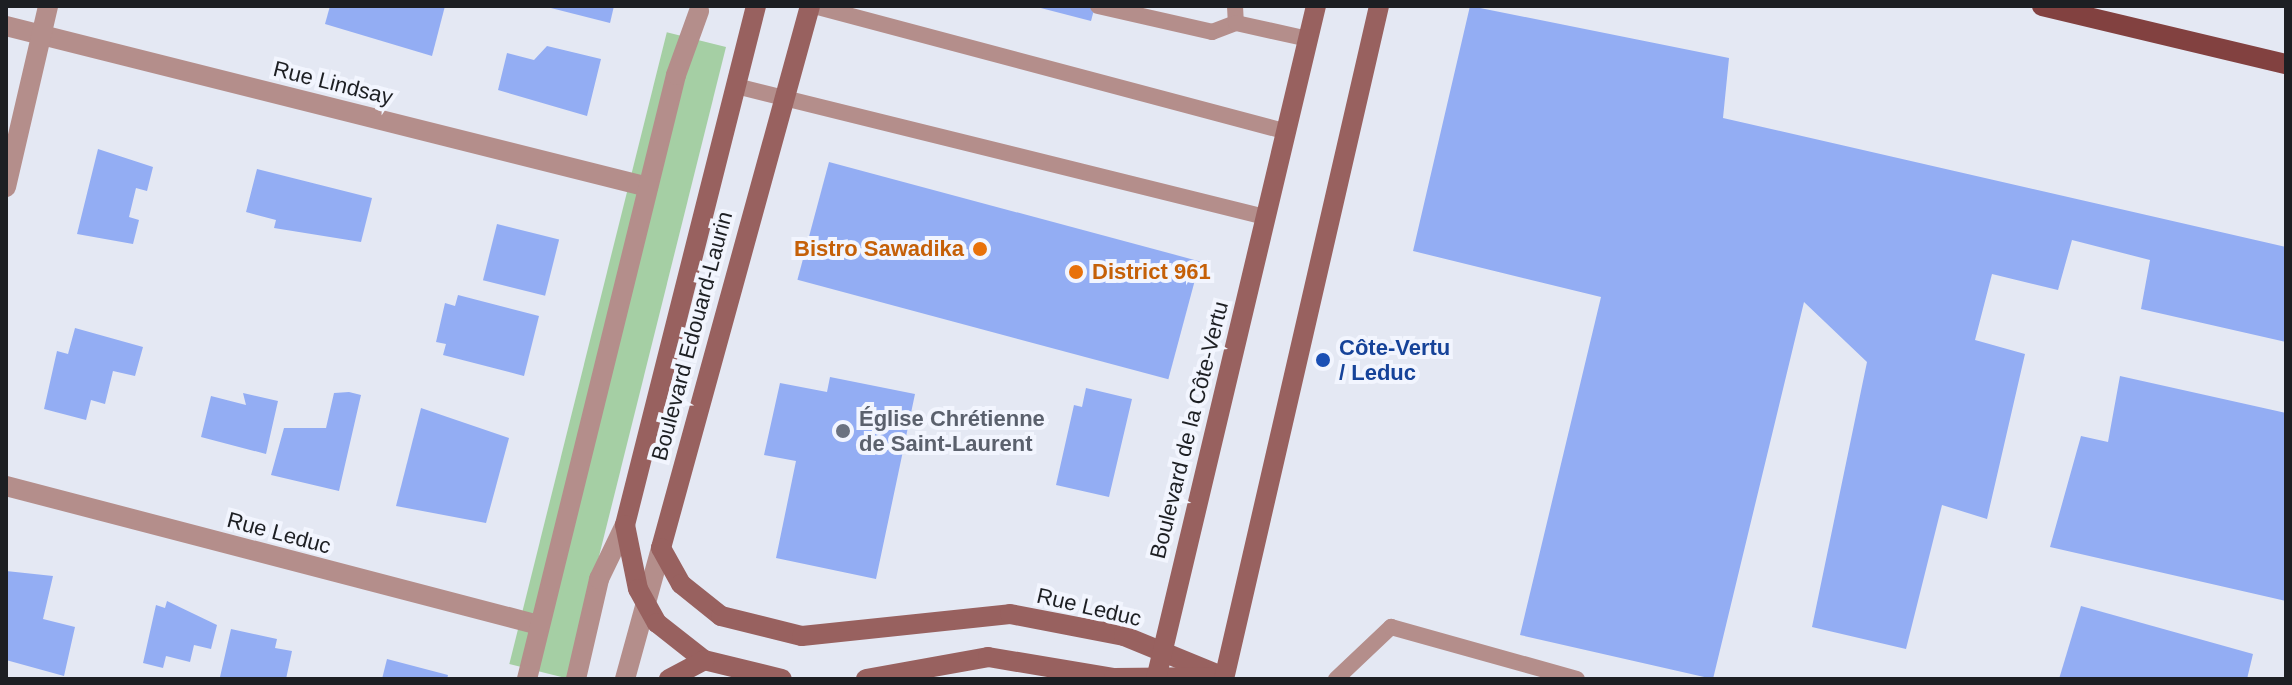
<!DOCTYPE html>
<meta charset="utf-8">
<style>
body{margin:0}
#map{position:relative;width:2292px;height:685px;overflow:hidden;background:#e4e8f3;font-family:Helvetica,sans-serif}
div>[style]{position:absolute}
.green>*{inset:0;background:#a5cfa4;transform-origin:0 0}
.building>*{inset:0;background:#93adf3;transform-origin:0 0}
.lane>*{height:16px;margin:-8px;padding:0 8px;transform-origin:8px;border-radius:8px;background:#b48e8b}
.street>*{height:20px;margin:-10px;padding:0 10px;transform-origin:10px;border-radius:10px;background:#b48e8b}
.secondary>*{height:20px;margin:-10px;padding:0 10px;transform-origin:10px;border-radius:10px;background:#98615f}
.primary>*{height:20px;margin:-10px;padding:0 10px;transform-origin:10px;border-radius:10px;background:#824140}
.dots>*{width:22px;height:22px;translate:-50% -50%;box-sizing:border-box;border:4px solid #f2f5fe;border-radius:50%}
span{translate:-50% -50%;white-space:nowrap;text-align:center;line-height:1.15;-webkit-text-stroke:8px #f2f5fe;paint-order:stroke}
.street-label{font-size:22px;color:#1d1f23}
.food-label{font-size:22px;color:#c56008;font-weight:700}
.right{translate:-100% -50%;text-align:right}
.left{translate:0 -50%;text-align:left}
.transit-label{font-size:22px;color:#164399;font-weight:700}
.worship-label{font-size:22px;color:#5b616d;font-weight:700}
.frame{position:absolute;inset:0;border:8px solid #1d1f23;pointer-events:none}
</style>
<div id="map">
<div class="green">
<i style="left:726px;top:47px;width:651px;height:61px;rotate:104deg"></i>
</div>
<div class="building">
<i style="clip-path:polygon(330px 6px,445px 6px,432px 56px,325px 24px)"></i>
<i style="clip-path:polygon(543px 6px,614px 6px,610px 23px)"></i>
<i style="clip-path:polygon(1033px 6px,1095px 6px,1091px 21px)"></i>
<i style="clip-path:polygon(1470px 6px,1729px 58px,1723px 118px,2286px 247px,2286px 342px,2141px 309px,2150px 260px,2072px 240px,2058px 290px,1992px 274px,1975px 340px,2025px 354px,1987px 519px,1942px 505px,1906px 649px,1812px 627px,1867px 362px,1804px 302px,1713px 679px,1520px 635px,1601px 297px,1413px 251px)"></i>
<i style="clip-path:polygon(547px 46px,601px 59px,587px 116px,498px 90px,507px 53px,534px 60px)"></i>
<i style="clip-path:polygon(98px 149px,153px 167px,147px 191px,136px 188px,129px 217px,139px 220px,133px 244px,77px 234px)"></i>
<i style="left:829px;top:162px;width:384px;height:122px;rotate:15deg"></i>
<i style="clip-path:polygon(257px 169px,372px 198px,361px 242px,274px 228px,276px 220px,246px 212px)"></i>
<i style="left:497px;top:224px;width:64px;height:58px;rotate:14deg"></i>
<i style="clip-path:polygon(458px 295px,539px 316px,524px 376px,443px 355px,446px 344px,436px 342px,445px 303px,455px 306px)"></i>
<i style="clip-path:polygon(75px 328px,143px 347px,135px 376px,113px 371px,105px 404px,91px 400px,86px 420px,44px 409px,57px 351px,68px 354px)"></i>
<i style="clip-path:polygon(2120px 376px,2286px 413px,2286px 601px,2050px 547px,2081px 436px,2108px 442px)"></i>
<i style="clip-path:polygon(830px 377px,915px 394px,876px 579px,776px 558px,796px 461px,764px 455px,780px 383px,827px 392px)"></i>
<i style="clip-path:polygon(1086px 388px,1132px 399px,1109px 497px,1056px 485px,1074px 405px,1082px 407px)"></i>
<i style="clip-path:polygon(349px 392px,361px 395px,339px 491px,271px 475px,284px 428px,326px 428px,334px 393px)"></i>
<i style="clip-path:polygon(243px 393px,278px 401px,266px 454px,201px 437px,211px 396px,246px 405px)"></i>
<i style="clip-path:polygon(421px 408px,509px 438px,486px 523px,396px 506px)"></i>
<i style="clip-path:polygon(6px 571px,53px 576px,43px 619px,75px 627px,64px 676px,6px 660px)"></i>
<i style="clip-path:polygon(167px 601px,217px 625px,211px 649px,194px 645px,190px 662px,166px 656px,163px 668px,143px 663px,156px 605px,165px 608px)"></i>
<i style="clip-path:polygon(2081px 606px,2253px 654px,2247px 679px,2059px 679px)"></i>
<i style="clip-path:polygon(231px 629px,277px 639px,275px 648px,292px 651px,286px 679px,220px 677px)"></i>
<i style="clip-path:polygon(387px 659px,448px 675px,447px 679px,382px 679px)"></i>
</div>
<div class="lane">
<i style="left:814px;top:6px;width:487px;rotate:14.9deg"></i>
<i style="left:1098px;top:6px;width:117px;rotate:12.8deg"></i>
<i style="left:1212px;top:32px;width:26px;rotate:-21deg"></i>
<i style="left:1235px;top:6px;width:17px;rotate:87deg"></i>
<i style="left:1236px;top:23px;width:74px;rotate:12.5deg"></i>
<i style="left:736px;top:86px;width:545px;rotate:13.91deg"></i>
<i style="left:1336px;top:679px;width:76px;rotate:-43.4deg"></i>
<i style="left:1391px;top:627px;width:193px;rotate:15.6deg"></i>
</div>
<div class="street">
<i style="left:6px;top:26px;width:662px;rotate:14.08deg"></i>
<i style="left:6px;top:187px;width:186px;rotate:-76.9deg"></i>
<i style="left:6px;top:486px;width:551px;rotate:14.62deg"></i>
<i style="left:527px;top:679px;width:622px;rotate:-76.14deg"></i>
<i style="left:676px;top:75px;width:68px;rotate:-70.2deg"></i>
<i style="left:576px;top:679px;width:103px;rotate:-77deg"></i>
<i style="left:599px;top:579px;width:60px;rotate:-64.3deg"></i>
<i style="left:625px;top:679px;width:136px;rotate:-74.6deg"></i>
</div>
<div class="secondary">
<i style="left:756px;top:6px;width:535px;rotate:104.17deg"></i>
<i style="left:625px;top:525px;width:65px;rotate:78.5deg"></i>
<i style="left:638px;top:589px;width:39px;rotate:61deg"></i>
<i style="left:657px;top:623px;width:60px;rotate:38.2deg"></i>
<i style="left:704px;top:660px;width:80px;rotate:13.7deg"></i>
<i style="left:810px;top:6px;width:562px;rotate:105.37deg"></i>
<i style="left:661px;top:548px;width:41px;rotate:60.9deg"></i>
<i style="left:681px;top:584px;width:51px;rotate:38.7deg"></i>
<i style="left:721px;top:616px;width:83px;rotate:13.9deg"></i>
<i style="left:802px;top:636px;width:209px;rotate:-6deg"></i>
<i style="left:1010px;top:614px;width:116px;rotate:10.9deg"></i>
<i style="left:1124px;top:636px;width:108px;rotate:22.3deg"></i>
<i style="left:669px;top:679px;width:40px;rotate:-28deg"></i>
<i style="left:866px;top:679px;width:124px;rotate:-10.2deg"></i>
<i style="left:988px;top:657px;width:128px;rotate:9.5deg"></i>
<i style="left:1114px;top:678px;width:102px;rotate:-0.6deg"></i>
<i style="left:1156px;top:679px;width:692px;rotate:-76.63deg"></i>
<i style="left:1224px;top:679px;width:691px;rotate:-77.03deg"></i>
</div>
<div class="primary">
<i style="left:2042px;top:6px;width:251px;rotate:13.4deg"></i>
</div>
<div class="dots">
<i style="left:980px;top:249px;background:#e8710a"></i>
<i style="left:1076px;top:272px;background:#e8710a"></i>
<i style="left:1323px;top:360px;background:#1a4fb4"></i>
<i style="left:843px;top:431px;background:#6b7280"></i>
</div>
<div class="street-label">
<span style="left:333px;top:83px;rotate:14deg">Rue Lindsay</span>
<span style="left:692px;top:336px;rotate:-75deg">Boulevard Edouard-Laurin</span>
<span style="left:1189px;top:430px;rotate:-76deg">Boulevard de la Côte-Vertu</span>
<span style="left:279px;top:533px;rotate:15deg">Rue Leduc</span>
<span style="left:1089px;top:607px;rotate:13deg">Rue Leduc</span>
</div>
<div class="food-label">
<span class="right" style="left:964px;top:249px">Bistro Sawadika</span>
<span class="left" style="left:1092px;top:272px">District 961</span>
</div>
<div class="transit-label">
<span class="left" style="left:1339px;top:360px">Côte-Vertu<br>/ Leduc</span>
</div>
<div class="worship-label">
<span class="left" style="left:859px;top:431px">Église Chrétienne<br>de Saint-Laurent</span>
</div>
<div class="frame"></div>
</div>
